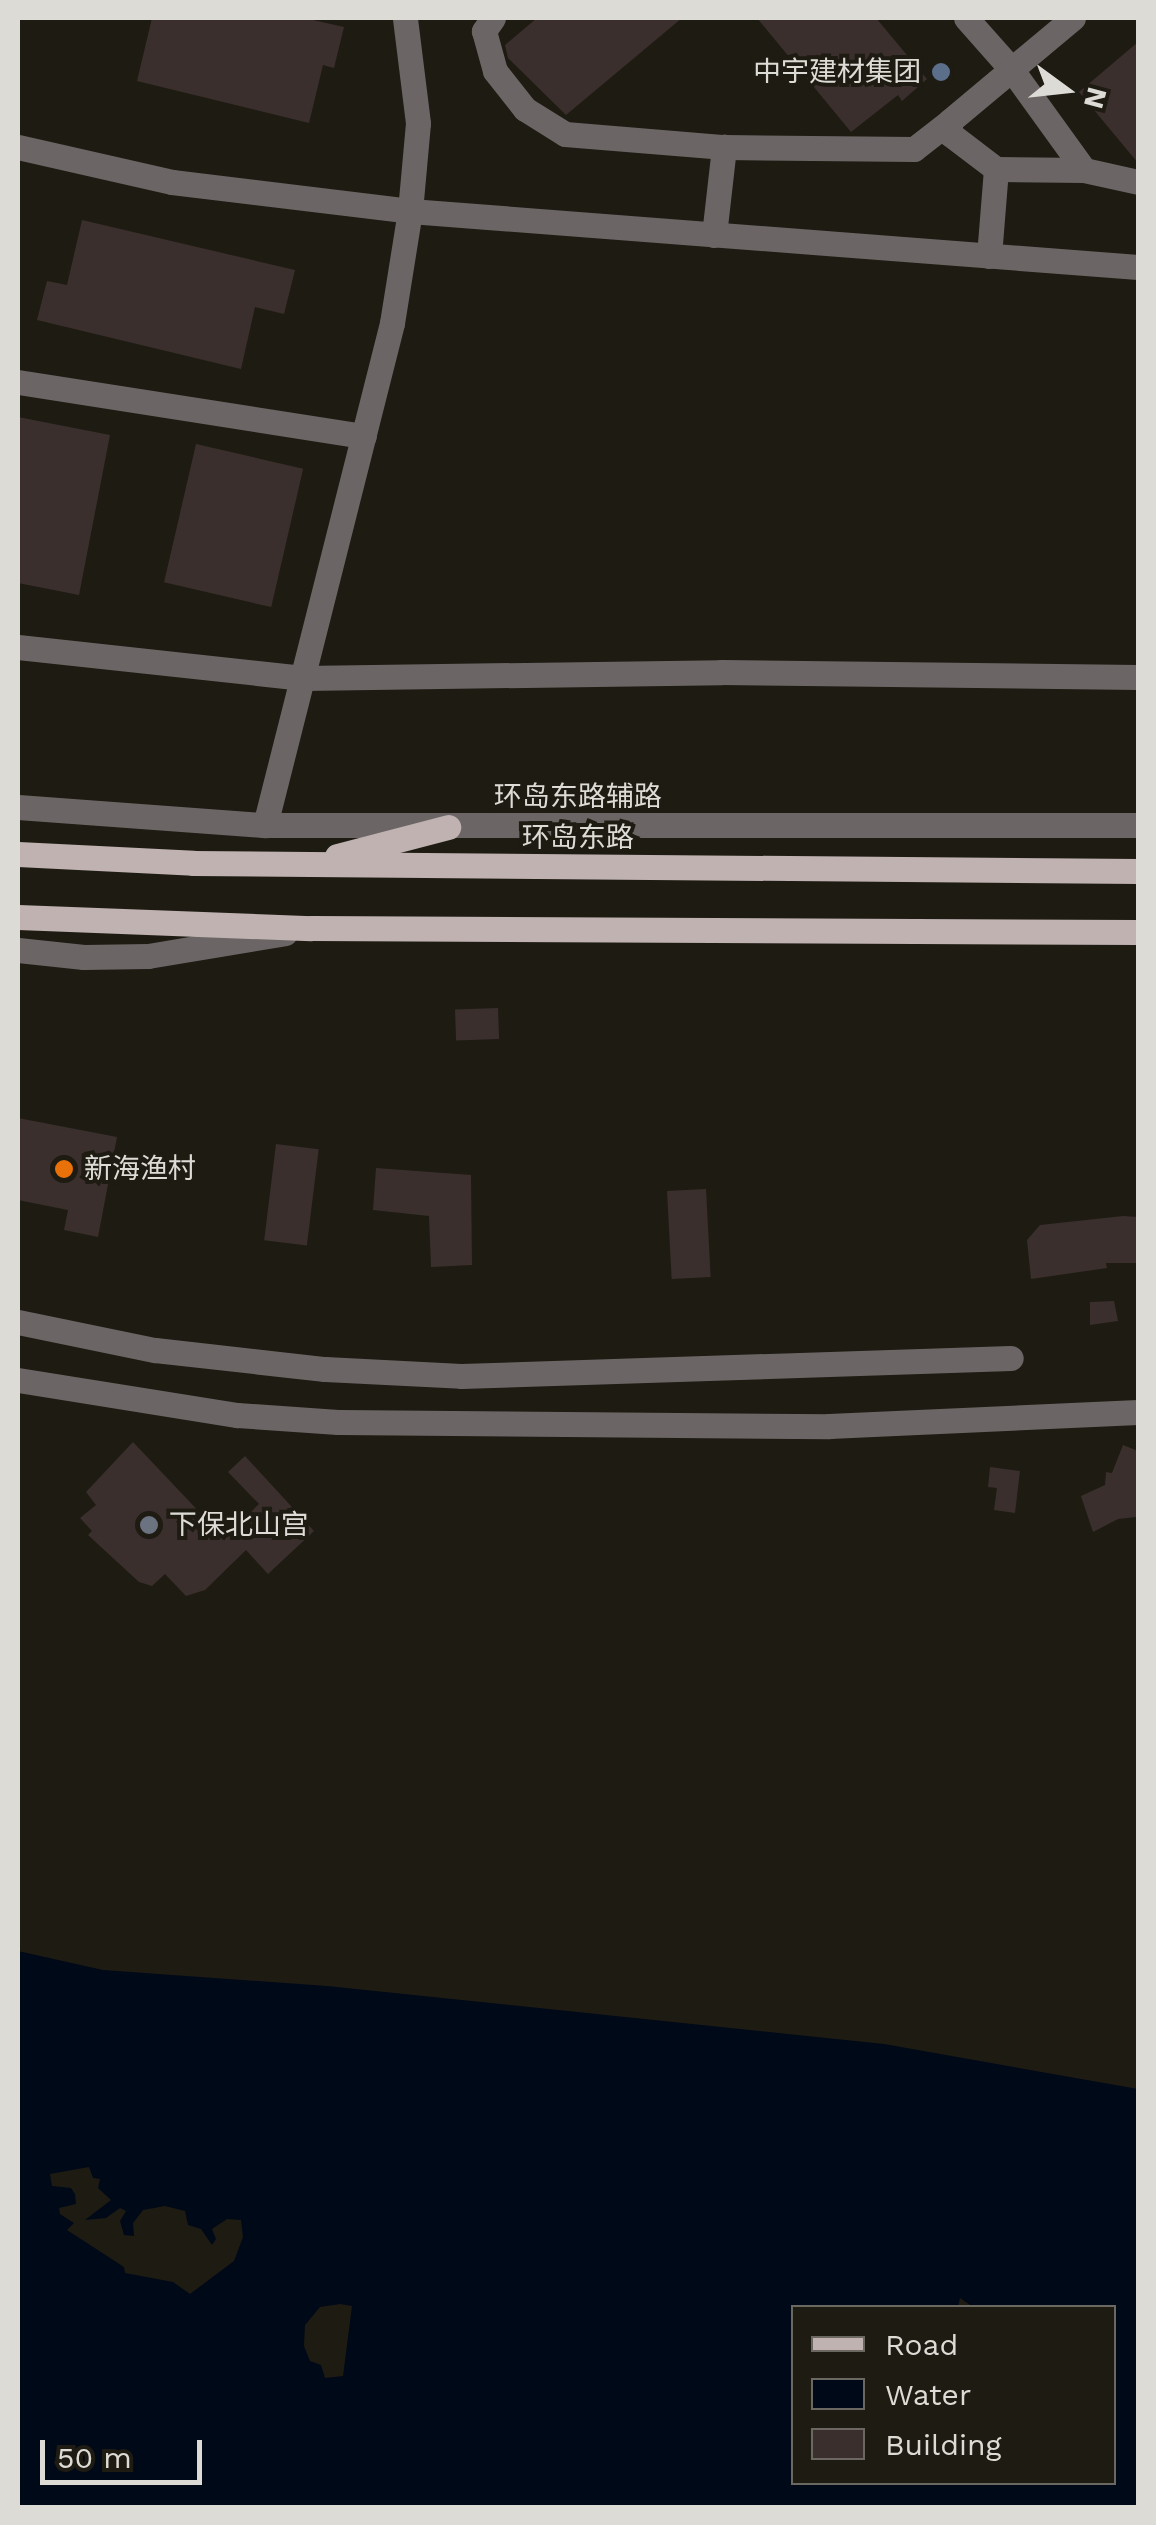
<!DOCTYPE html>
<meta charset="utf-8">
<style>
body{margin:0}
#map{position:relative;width:1156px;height:2525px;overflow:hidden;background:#1e1b12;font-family:"Work Sans","Noto Sans SC",sans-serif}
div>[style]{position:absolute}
.water>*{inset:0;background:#000918}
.building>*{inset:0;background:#3a2f2c;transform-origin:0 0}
.minor>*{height:25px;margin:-12.5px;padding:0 12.5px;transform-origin:12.5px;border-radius:12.5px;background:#6c6565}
.major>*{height:25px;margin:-12.5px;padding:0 12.5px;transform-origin:12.5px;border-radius:12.5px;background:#bfb2b1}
.dots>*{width:28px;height:28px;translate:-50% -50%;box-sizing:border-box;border:5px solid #1e1b12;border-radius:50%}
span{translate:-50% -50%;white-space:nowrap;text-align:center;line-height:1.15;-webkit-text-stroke:8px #1e1b12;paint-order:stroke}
.poi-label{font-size:28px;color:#dddbd5}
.right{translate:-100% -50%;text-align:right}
.left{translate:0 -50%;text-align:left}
.street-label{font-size:28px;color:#dddbd5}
.frame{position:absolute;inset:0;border:20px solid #dddbd5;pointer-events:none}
.legend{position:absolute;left:791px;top:2305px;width:325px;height:180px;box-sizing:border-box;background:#1e1b12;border:2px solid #6a6860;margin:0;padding:12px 18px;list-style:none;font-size:30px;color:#dddbd5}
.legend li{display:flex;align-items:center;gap:20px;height:50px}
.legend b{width:50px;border:2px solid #6a6860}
.north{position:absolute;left:1016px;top:40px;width:100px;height:100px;-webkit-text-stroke:8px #1e1b12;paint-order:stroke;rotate:105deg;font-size:28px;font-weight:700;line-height:40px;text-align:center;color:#dddbd5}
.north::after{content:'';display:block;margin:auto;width:35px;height:45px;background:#dddbd5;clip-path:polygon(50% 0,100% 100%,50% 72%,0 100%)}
.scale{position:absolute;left:40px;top:2440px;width:162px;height:45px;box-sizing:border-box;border:5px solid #dddbd5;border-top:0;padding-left:12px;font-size:30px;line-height:35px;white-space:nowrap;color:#dddbd5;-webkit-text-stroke:8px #1e1b12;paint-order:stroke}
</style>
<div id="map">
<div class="water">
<i style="clip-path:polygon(evenodd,18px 1951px,103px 1970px,327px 1986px,884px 2044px,1138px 2089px,1138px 2507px,18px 2507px,18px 1951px,89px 2167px,93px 2178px,100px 2179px,98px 2188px,111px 2200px,85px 2220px,106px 2218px,120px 2208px,126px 2211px,120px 2221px,124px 2235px,134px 2236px,133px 2223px,143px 2210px,165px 2206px,185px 2211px,188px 2225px,201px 2229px,212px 2245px,216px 2239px,212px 2229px,227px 2219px,241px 2220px,243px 2237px,234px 2261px,190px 2294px,173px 2282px,125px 2273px,124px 2267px,67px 2230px,74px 2223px,60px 2214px,59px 2208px,76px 2204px,75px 2194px,71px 2188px,52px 2186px,50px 2174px,89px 2167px,18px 1951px,960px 2298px,973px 2307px,1114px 2308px,1114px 2482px,794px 2482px,794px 2308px,958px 2307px,960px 2298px,18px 1951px,340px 2304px,352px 2306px,343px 2376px,325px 2378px,321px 2365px,310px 2361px,304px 2346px,305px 2325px,320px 2307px,340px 2304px)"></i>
</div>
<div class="building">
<i style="clip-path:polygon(152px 18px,304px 18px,344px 27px,334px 68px,323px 65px,309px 123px,137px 81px)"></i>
<i style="clip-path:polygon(537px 18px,682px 18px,566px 115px,508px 58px,505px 45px)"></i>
<i style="clip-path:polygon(757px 18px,876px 18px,927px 79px,902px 101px,898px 95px,851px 132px)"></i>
<i style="clip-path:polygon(1138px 42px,1138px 163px,1079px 92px)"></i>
<i style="clip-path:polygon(82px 220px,295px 270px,284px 314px,255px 307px,241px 369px,37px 320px,47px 281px,67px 285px)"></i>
<i style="clip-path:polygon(18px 417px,110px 435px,79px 595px,18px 583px)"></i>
<i style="left:196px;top:444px;width:110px;height:142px;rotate:13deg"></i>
<i style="left:498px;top:1008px;width:31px;height:43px;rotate:88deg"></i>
<i style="clip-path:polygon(18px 1118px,117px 1137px,98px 1237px,64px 1230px,68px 1210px,18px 1200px)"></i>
<i style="left:276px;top:1144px;width:43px;height:97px;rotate:7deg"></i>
<i style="clip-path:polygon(376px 1168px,471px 1175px,472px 1265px,431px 1267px,429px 1216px,373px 1210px)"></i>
<i style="left:706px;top:1189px;width:88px;height:39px;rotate:87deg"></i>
<i style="clip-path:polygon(1123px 1216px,1138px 1217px,1138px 1263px,1106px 1263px,1107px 1268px,1031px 1279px,1027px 1240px,1040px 1225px)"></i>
<i style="clip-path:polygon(1114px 1301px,1118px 1321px,1090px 1325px,1090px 1302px)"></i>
<i style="clip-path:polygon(133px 1442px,224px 1538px,259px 1504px,228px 1472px,245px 1456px,314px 1531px,268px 1574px,246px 1550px,205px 1590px,186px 1596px,165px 1574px,152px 1586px,139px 1582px,88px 1535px,92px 1531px,80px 1518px,96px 1505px,86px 1492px)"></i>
<i style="clip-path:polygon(1123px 1445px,1138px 1451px,1136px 1517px,1118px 1519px,1093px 1532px,1081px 1496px,1105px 1485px,1106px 1472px,1112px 1473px)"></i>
<i style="clip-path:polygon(990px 1467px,1020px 1471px,1015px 1513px,994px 1510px,997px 1488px,988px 1487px)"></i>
</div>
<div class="minor">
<i style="left:493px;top:18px;width:16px;rotate:125deg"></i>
<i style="left:484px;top:31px;width:41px;rotate:74.6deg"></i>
<i style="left:495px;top:71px;width:48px;rotate:51.7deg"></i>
<i style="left:525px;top:109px;width:47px;rotate:32deg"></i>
<i style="left:565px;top:134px;width:160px;rotate:4.7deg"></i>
<i style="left:724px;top:147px;width:190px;rotate:0.6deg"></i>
<i style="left:914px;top:149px;width:46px;rotate:-37.9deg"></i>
<i style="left:966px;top:18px;width:69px;rotate:48.5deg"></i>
<i style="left:1012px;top:70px;width:123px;rotate:54.2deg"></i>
<i style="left:1073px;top:18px;width:160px;rotate:140.1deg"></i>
<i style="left:950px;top:121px;width:13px;rotate:90deg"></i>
<i style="left:950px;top:134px;width:58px;rotate:37.3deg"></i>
<i style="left:996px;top:169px;width:88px;rotate:0.7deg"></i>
<i style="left:1084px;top:170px;width:55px;rotate:12.5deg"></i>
<i style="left:18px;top:147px;width:158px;rotate:12.8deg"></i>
<i style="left:172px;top:182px;width:240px;rotate:6.9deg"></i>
<i style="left:410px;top:211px;width:730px;rotate:4.4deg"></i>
<i style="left:714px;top:235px;width:89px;rotate:-83.5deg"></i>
<i style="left:989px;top:256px;width:87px;rotate:-85.4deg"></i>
<i style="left:18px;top:382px;width:350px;rotate:8.9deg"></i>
<i style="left:18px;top:647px;width:287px;rotate:6.2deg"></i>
<i style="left:303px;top:678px;width:418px;rotate:-0.8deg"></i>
<i style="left:721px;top:672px;width:417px;rotate:0.7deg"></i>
<i style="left:18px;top:807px;width:248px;rotate:4.2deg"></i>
<i style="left:265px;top:825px;width:873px"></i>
<i style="left:265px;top:825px;width:518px;rotate:-75.8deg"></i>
<i style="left:392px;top:323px;width:113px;rotate:-80.9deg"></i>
<i style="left:410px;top:211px;width:88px;rotate:-84.8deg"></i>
<i style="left:418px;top:123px;width:106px;rotate:-97.1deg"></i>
<i style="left:18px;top:950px;width:66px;rotate:6.1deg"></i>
<i style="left:84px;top:957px;width:64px;rotate:-0.9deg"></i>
<i style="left:148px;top:956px;width:139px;rotate:-9.5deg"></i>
<i style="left:18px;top:1322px;width:140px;rotate:11.6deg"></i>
<i style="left:155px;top:1350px;width:171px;rotate:6.4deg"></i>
<i style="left:325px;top:1369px;width:136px;rotate:2.9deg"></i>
<i style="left:461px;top:1376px;width:550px;rotate:-1.87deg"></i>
<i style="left:18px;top:1380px;width:222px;rotate:9.1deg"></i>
<i style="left:237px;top:1415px;width:101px;rotate:4deg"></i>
<i style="left:338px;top:1422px;width:491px;rotate:0.5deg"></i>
<i style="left:829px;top:1426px;width:309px;rotate:-2.6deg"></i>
</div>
<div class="major">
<i style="left:18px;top:854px;width:175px;rotate:2.9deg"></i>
<i style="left:193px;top:863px;width:945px;rotate:0.49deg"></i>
<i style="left:337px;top:856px;width:115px;rotate:-14.6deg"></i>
<i style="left:18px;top:917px;width:293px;rotate:2.2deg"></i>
<i style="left:311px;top:928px;width:827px;rotate:0.28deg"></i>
</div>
<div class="dots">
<i style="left:941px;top:72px;background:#5c6f8a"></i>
<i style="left:64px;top:1169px;background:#e8710a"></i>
<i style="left:149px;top:1525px;background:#6b7280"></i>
</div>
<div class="poi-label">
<span class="right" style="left:921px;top:72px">中宇建材集团</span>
<span class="left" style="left:84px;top:1169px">新海渔村</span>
<span class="left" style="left:169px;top:1525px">下保北山宫</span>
</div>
<div class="street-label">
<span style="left:578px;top:797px">环岛东路辅路</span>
<span style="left:578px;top:838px">环岛东路</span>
</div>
<div class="frame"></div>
<ul class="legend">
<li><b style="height:12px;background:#bfb2b1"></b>Road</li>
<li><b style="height:28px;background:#000918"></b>Water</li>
<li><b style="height:28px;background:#3a2f2c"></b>Building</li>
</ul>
<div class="north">N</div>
<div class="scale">50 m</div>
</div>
